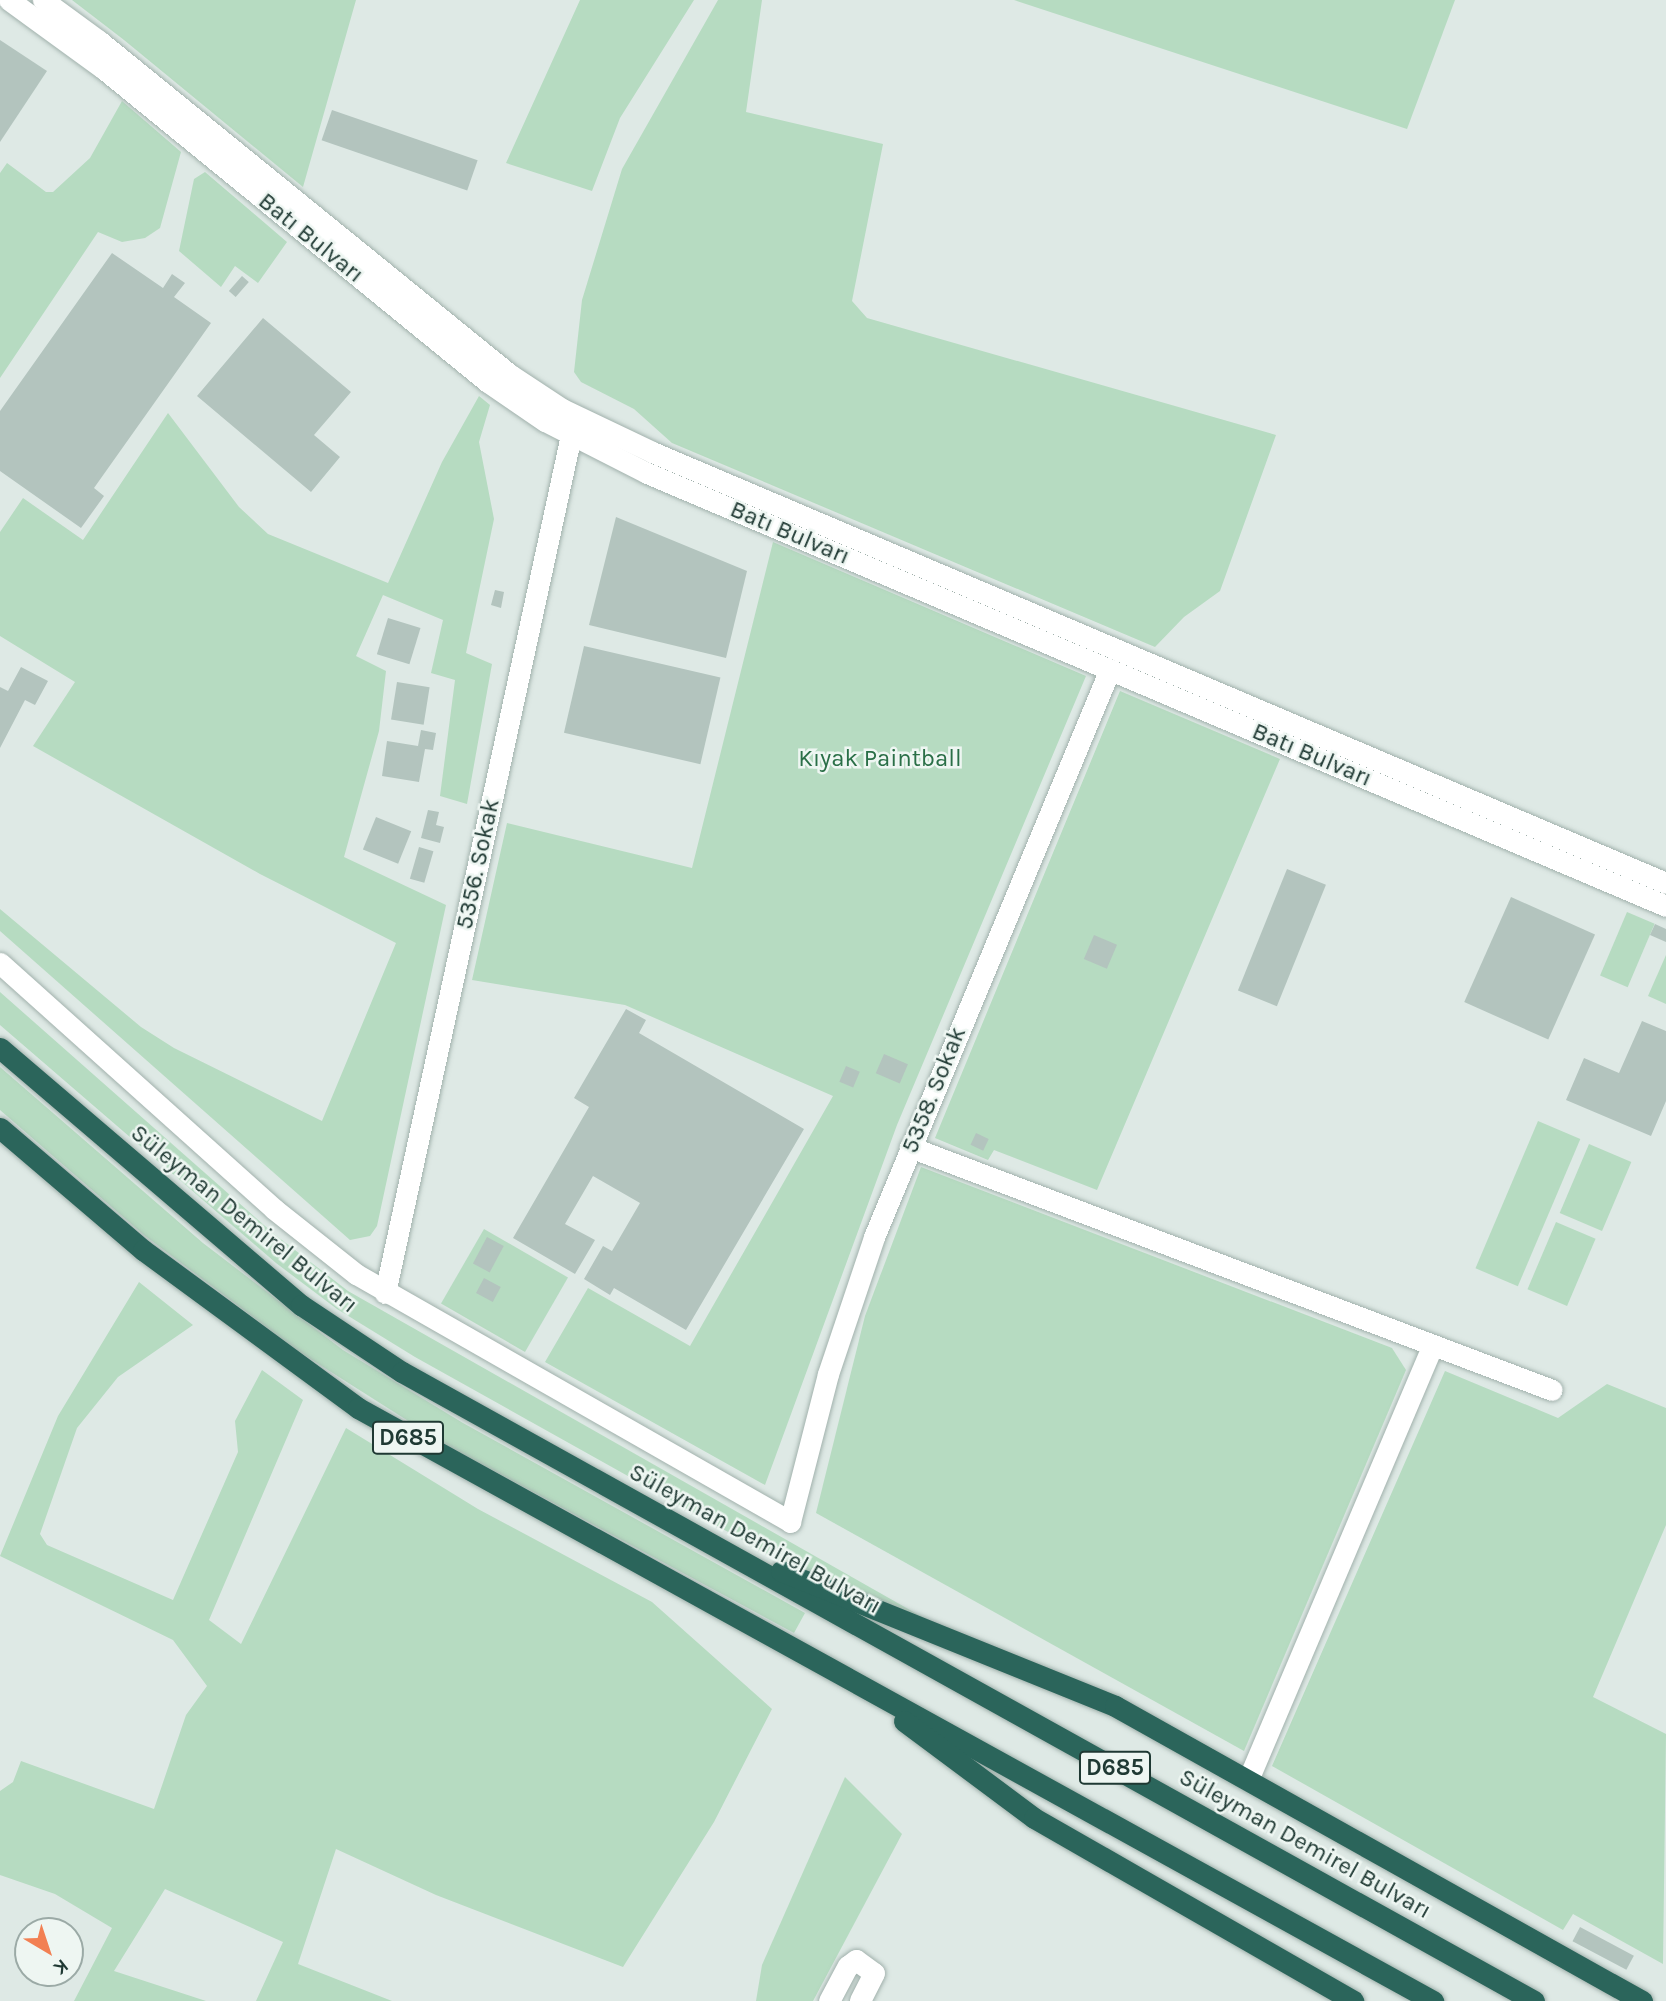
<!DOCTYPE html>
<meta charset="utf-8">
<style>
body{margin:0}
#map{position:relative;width:1666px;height:2001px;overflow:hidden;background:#dee9e5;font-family:Karla,sans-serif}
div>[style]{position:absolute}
.green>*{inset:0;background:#b6dbc1;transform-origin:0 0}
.building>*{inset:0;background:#b3c4be;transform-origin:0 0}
.roads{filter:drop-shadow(0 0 2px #a1b1ac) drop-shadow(0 0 2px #a1b1ac)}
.minor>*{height:21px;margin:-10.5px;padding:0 10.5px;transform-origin:10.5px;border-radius:10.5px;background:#fff}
.highway>*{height:21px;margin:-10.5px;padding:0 10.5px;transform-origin:10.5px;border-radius:10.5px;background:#2b655b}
span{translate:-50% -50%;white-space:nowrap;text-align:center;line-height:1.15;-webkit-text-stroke:5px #eef6f2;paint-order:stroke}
.shield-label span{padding:2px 5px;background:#eef6f2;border:2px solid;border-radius:5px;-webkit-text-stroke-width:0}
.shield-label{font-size:23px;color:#1f3933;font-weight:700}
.street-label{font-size:24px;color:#1f3933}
.park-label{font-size:24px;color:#2a6f47}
.north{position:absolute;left:14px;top:1917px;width:70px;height:70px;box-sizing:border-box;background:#eef6f2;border:2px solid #9baaa6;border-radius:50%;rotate:141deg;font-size:19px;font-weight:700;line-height:28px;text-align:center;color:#1f3933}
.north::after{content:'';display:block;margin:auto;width:24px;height:32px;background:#f28053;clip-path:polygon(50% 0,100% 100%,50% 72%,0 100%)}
</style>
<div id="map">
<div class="green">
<i style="clip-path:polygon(72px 0,356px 0,303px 187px,124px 40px)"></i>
<i style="clip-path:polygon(580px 0,694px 0,620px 118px,592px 191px,506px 163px)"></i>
<i style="clip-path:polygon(718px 0,762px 0,746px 112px,883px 144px,852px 301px,867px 318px,1276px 435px,1220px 591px,1184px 617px,1155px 647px,672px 443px,634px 409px,581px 382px,574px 372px,582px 300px,622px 169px)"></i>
<i style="clip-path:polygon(1014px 0,1455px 0,1407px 129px)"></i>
<i style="clip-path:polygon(122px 101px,181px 152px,160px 228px,145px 238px,122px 242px,98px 232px,0 378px,0 173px,7px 163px,46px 192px,53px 192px,90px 158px)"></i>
<i style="clip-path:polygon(205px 172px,287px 242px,258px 283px,235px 266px,221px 287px,179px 251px,194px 179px)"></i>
<i style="clip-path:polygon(479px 396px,490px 405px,479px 442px,494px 519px,466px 653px,492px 664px,467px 804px,440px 796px,455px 680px,431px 673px,443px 620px,383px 595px,356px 656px,386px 671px,379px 731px,344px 857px,446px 905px,377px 1226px,370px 1236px,350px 1240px,0 931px,0 909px,141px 1027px,174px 1048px,322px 1121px,396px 943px,260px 874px,33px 746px,75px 682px,0 636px,0 532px,23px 498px,83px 540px,168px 413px,239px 507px,268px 534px,388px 583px,442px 462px)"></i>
<i style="clip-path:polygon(773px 542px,1086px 676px,897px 1125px,765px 1485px,545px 1362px,588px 1288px,690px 1346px,833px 1096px,625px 1005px,472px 980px,507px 823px,692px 868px)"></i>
<i style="clip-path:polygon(1120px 691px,1280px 759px,1097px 1190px,994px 1150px,988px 1160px,935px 1138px)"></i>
<i style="left:1627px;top:912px;width:30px;height:69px;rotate:23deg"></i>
<i style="clip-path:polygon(1666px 955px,1666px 1004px,1648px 996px)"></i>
<i style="clip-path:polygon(0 992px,273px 1233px,348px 1291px,991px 1656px,839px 1594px,415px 1357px,337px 1309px,276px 1263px,0 1025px)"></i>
<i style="clip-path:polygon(0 1067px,203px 1243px,343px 1350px,463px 1423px,805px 1613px,794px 1633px,446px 1445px,298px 1351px,144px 1235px,0 1110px)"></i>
<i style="left:1538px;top:1121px;width:46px;height:160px;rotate:23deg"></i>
<i style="left:1589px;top:1144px;width:46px;height:75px;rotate:23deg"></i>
<i style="clip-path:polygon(921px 1167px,1392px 1348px,1406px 1370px,1244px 1751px,816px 1513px,865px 1316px)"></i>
<i style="left:1556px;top:1222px;width:43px;height:73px;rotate:23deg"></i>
<i style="left:484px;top:1229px;width:97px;height:86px;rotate:30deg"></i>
<i style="clip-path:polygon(139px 1282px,193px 1325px,118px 1377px,77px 1428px,40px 1534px,47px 1545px,173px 1600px,238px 1452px,235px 1421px,262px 1370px,303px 1400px,209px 1620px,241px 1644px,346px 1428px,478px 1509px,652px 1602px,772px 1709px,714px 1822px,623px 1967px,436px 1895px,336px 1849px,298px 1964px,392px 2001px,256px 2001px,283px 1942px,165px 1889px,114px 1971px,206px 2001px,74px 2001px,112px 1928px,55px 1894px,0 1875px,0 1791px,13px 1782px,21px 1761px,154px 1809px,186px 1715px,207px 1686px,173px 1640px,0 1556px,58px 1416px)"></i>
<i style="clip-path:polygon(1445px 1371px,1558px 1418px,1607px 1384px,1666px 1408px,1666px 1525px,1593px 1697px,1666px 1734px,1663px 1964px,1573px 1914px,1563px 1930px,1272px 1766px)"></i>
<i style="clip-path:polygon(845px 1777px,902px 1834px,813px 2001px,756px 2001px,762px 1965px)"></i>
</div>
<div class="building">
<i style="clip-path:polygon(0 40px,47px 71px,0 142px)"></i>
<i style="left:332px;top:110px;width:154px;height:32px;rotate:19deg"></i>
<i style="clip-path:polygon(112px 253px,163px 288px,172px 274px,185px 283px,174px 297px,211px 323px,94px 488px,104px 496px,81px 528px,0 471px,0 411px)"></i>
<i style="left:242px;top:276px;width:9px;height:20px;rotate:41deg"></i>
<i style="clip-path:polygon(263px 318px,351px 392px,314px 435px,340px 457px,311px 492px,197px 396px)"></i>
<i style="clip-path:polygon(616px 517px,747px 571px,726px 658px,589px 625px)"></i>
<i style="clip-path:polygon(495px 590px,504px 592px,501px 608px,491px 605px)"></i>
<i style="left:388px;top:618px;width:34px;height:38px;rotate:17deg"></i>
<i style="left:584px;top:646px;width:140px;height:89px;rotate:13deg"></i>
<i style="clip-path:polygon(21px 667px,48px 681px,35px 705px,25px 700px,0 748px,0 687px,8px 691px)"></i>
<i style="left:397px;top:682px;width:33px;height:38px;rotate:9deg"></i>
<i style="clip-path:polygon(421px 730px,436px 733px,433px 750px,425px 749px,419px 782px,382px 776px,387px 741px,418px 746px)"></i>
<i style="clip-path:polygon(428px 810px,439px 812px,436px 825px,444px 827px,440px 843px,421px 838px)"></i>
<i style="left:376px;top:817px;width:38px;height:35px;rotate:22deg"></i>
<i style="left:419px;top:847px;width:15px;height:33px;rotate:16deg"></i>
<i style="left:1287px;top:869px;width:42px;height:131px;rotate:22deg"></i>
<i style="left:1511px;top:897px;width:92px;height:115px;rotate:24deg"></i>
<i style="clip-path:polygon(1655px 924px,1666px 929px,1666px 942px,1650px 935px)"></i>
<i style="left:1094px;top:935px;width:25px;height:26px;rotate:23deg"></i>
<i style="clip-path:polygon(626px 1009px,646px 1020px,639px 1033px,804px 1129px,686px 1330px,614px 1288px,610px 1295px,584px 1279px,603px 1246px,612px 1251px,640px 1203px,593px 1176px,565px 1224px,595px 1240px,575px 1274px,513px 1238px,589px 1107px,574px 1098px)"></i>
<i style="clip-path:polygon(1642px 1021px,1666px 1031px,1666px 1101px,1651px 1136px,1566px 1100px,1584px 1058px,1619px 1073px)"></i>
<i style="left:884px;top:1054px;width:26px;height:21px;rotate:23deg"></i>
<i style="left:846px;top:1066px;width:15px;height:17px;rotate:23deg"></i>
<i style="left:976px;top:1133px;width:14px;height:13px;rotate:25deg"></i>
<i style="left:487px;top:1237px;width:19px;height:30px;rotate:28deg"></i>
<i style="left:484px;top:1278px;width:19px;height:17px;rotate:28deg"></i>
<i style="left:1580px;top:1927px;width:61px;height:16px;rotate:28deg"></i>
</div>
<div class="roads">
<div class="minor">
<i style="left:9px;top:0;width:117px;rotate:36deg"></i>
<i style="left:104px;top:69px;width:495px;rotate:39.2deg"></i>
<i style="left:488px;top:382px;width:69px;rotate:34.4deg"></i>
<i style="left:545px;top:421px;width:114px;rotate:27deg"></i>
<i style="left:647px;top:473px;width:1107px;rotate:23.02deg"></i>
<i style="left:43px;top:0;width:69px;rotate:36.2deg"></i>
<i style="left:99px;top:41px;width:528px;rotate:39.08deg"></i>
<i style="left:509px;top:374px;width:64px;rotate:33.4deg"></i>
<i style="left:562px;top:409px;width:100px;rotate:25.5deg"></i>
<i style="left:652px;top:452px;width:1102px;rotate:23.03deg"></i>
<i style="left:0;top:963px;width:368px;rotate:41.9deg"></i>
<i style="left:274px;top:1209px;width:105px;rotate:38.4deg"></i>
<i style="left:356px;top:1274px;width:500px;rotate:29.7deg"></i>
<i style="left:790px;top:1522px;width:153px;rotate:-75.6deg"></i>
<i style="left:828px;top:1374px;width:145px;rotate:-71.4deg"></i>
<i style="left:874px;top:1237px;width:615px;rotate:-67.44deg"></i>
<i style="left:910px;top:1147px;width:686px;rotate:20.73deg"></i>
<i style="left:385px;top:1293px;width:878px;rotate:-77.77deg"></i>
<i style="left:1248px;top:1780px;width:471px;rotate:-67deg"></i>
<i style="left:829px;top:2001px;width:40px;rotate:-62deg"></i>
<i style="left:848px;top:1966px;width:10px;rotate:-37deg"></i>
<i style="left:856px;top:1960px;width:22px;rotate:36deg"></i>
<i style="left:874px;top:1973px;width:31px;rotate:117deg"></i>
</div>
<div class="highway">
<i style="left:0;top:1048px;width:396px;rotate:40.5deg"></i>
<i style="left:301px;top:1305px;width:121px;rotate:33.6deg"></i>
<i style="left:402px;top:1372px;width:1295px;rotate:29.06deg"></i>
<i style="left:0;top:1128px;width:188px;rotate:40.5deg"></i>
<i style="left:143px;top:1250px;width:267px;rotate:36.3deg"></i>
<i style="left:358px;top:1408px;width:1228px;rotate:28.88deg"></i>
<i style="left:781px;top:1571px;width:360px;rotate:22deg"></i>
<i style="left:1115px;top:1706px;width:604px;rotate:29.24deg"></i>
<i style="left:904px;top:1721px;width:162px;rotate:36.7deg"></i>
<i style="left:1034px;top:1818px;width:368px;rotate:29.8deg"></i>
</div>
</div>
<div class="shield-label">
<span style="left:408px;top:1438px">D685</span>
<span style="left:1115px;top:1768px">D685</span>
</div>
<div class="street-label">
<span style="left:311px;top:238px;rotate:39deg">Batı Bulvarı</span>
<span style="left:790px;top:533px;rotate:23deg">Batı Bulvarı</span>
<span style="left:1312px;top:755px;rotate:23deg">Batı Bulvarı</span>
<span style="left:478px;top:864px;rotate:-78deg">5356. Sokak</span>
<span style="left:934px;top:1090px;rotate:-68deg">5358. Sokak</span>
<span style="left:244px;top:1219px;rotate:39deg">Süleyman Demirel Bulvarı</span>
<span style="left:755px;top:1539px;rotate:29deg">Süleyman Demirel Bulvarı</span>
<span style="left:1305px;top:1844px;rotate:29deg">Süleyman Demirel Bulvarı</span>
</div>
<div class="park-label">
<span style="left:880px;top:759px">Kıyak Paintball</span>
</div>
<div class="north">K</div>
</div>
